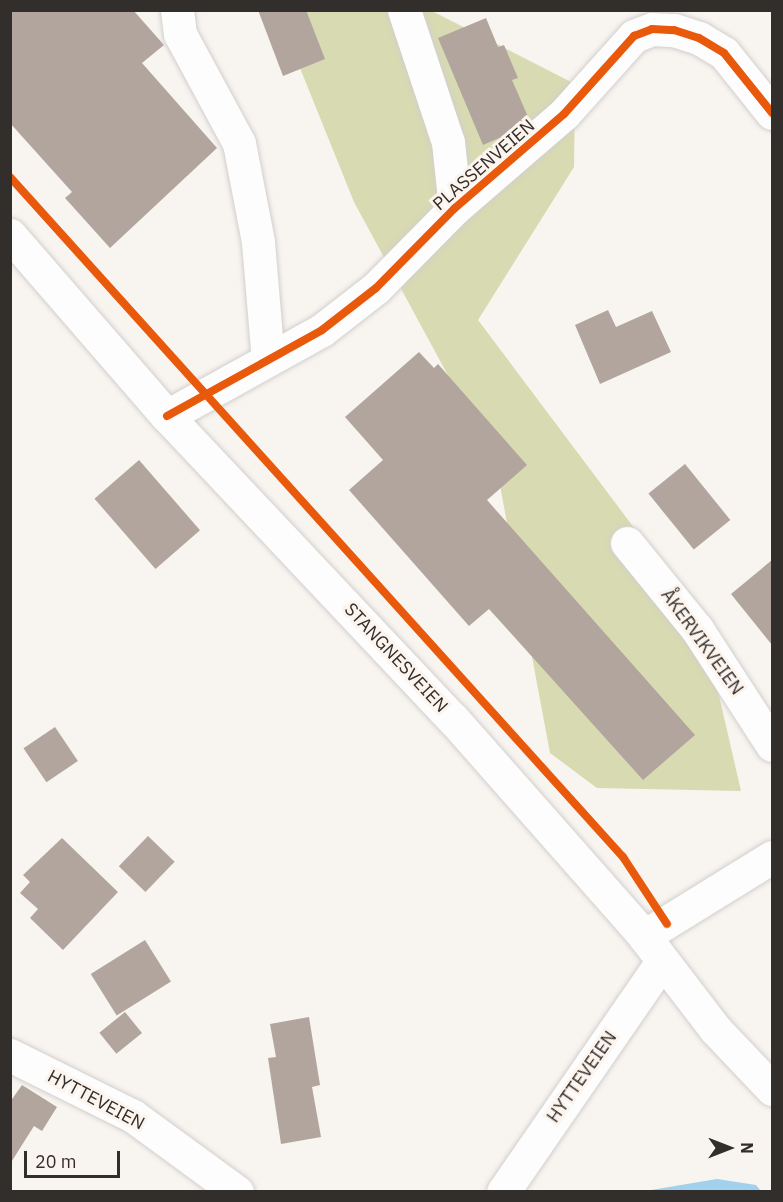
<!DOCTYPE html>
<meta charset="utf-8">
<style>
body{margin:0}
#map{position:relative;width:783px;height:1202px;overflow:hidden;background:#f8f4f0;font-family:"IBM Plex Sans",sans-serif}
div>[style]{position:absolute}
.forest>*{inset:0;background:#d8dab2}
.water>*{inset:0;background:#a1d1ec}
.building>*{inset:0;background:#b2a59e;transform-origin:0 0}
.roads{filter:drop-shadow(0 0 2px #d2cfcc) drop-shadow(0 0 2px #d2cfcc)}
.minor>*{height:33px;margin:-16.5px;padding:0 16.5px;transform-origin:16.5px;border-radius:16.5px;background:#fefdfd}
.secondary>*{height:33px;margin:-16.5px;padding:0 16.5px;transform-origin:16.5px;border-radius:16.5px;background:#fefdfd}
.cycleway>*{height:8px;margin:-4px;padding:0 4px;transform-origin:4px;border-radius:4px;background:#e8590c}
span{translate:-50% -50%;white-space:nowrap;text-align:center;line-height:1.15;-webkit-text-stroke:6px #fcf4ed;paint-order:stroke}
.street-label{font-size:18px;color:#312e2c}
.frame{position:absolute;inset:0;border:12px solid #312e2c;pointer-events:none}
.north{position:absolute;left:699px;top:1118px;width:60px;height:60px;-webkit-text-stroke:4px #fcf4ed;paint-order:stroke;rotate:90deg;font-size:16px;font-weight:700;line-height:24px;text-align:center;color:#312e2c}
.north::after{content:'';display:block;margin:auto;width:21px;height:27px;background:#312e2c;clip-path:polygon(50% 0,100% 100%,50% 72%,0 100%)}
.scale{position:absolute;left:24px;top:1151px;width:96px;height:27px;box-sizing:border-box;border:3px solid #312e2c;border-top:0;padding-left:8px;font-size:18px;line-height:21px;white-space:nowrap;color:#312e2c;-webkit-text-stroke:4px #fcf4ed;paint-order:stroke}
</style>
<div id="map">
<div class="forest">
<i style="clip-path:polygon(277px 11px,432px 11px,575px 84px,574px 167px,478px 320px,701px 617px,741px 791px,597px 788px,550px 753px,496px 464px,354px 202px)"></i>
</div>
<div class="water">
<i style="clip-path:polygon(717px 1179px,756px 1185px,761px 1191px,645px 1191px)"></i>
</div>
<div class="building">
<i style="clip-path:polygon(10px 10px,133px 10px,164px 45px,142px 63px,217px 148px,110px 248px,65px 198px,72px 192px,10px 123px)"></i>
<i style="clip-path:polygon(258px 10px,306px 10px,325px 59px,283px 76px)"></i>
<i style="clip-path:polygon(486px 18px,498px 47px,504px 45px,518px 78px,512px 80px,529px 119px,515px 131px,483px 145px,438px 38px)"></i>
<i style="clip-path:polygon(608px 310px,616px 327px,652px 311px,671px 352px,600px 384px,575px 325px)"></i>
<i style="clip-path:polygon(419px 352px,434px 368px,438px 364px,527px 465px,487px 500px,695px 735px,643px 780px,489px 609px,469px 626px,349px 490px,383px 460px,345px 417px)"></i>
<i style="left:139px;top:460px;width:93px;height:59px;rotate:49deg"></i>
<i style="left:685px;top:464px;width:72px;height:47px;rotate:51deg"></i>
<i style="clip-path:polygon(772px 560px,772px 645px,731px 594px)"></i>
<i style="left:55px;top:727px;width:41px;height:38px;rotate:56deg"></i>
<i style="left:148px;top:836px;width:37px;height:42px;rotate:44deg"></i>
<i style="clip-path:polygon(62px 838px,118px 892px,63px 950px,30px 918px,38px 909px,20px 893px,30px 882px,23px 875px)"></i>
<i style="left:145px;top:940px;width:49px;height:64px;rotate:58deg"></i>
<i style="left:125px;top:1012px;width:27px;height:33px;rotate:51deg"></i>
<i style="clip-path:polygon(309px 1017px,320px 1085px,312px 1087px,321px 1137px,281px 1144px,268px 1058px,276px 1057px,270px 1024px)"></i>
<i style="clip-path:polygon(22px 1085px,57px 1107px,42px 1131px,34px 1126px,10px 1164px,10px 1102px)"></i>
</div>
<div class="roads">
<div class="minor">
<i style="left:177px;top:10px;width:24px;rotate:83deg"></i>
<i style="left:180px;top:34px;width:124px;rotate:61.6deg"></i>
<i style="left:239px;top:143px;width:101px;rotate:79.1deg"></i>
<i style="left:258px;top:242px;width:118px;rotate:85.2deg"></i>
<i style="left:404px;top:10px;width:139px;rotate:71.6deg"></i>
<i style="left:448px;top:142px;width:66px;rotate:83.9deg"></i>
<i style="left:167px;top:416px;width:177px;rotate:-29deg"></i>
<i style="left:322px;top:330px;width:68px;rotate:-37.9deg"></i>
<i style="left:376px;top:288px;width:112px;rotate:-45.4deg"></i>
<i style="left:455px;top:208px;width:144px;rotate:-40.8deg"></i>
<i style="left:564px;top:114px;width:105px;rotate:-48.1deg"></i>
<i style="left:634px;top:36px;width:19px;rotate:-21deg"></i>
<i style="left:652px;top:29px;width:22px;rotate:3deg"></i>
<i style="left:674px;top:30px;width:26px;rotate:18deg"></i>
<i style="left:699px;top:38px;width:29px;rotate:31deg"></i>
<i style="left:724px;top:53px;width:77px;rotate:51.3deg"></i>
<i style="left:627px;top:543px;width:111px;rotate:50.9deg"></i>
<i style="left:697px;top:629px;width:138px;rotate:57.1deg"></i>
<i style="left:644px;top:936px;width:150px;rotate:-31.7deg"></i>
<i style="left:10px;top:1055px;width:137px;rotate:26.4deg"></i>
<i style="left:133px;top:1116px;width:129px;rotate:36.2deg"></i>
<i style="left:503px;top:1192px;width:278px;rotate:-55.4deg"></i>
</div>
<div class="secondary">
<i style="left:10px;top:235px;width:240px;rotate:49.1deg"></i>
<i style="left:167px;top:416px;width:417px;rotate:46.7deg"></i>
<i style="left:453px;top:719px;width:289px;rotate:48.6deg"></i>
<i style="left:644px;top:936px;width:117px;rotate:52.6deg"></i>
<i style="left:715px;top:1029px;width:83px;rotate:46.5deg"></i>
</div>
</div>
<div class="cycleway">
<i style="left:10px;top:177px;width:916px;rotate:47.97deg"></i>
<i style="left:623px;top:857px;width:80px;rotate:56.7deg"></i>
<i style="left:167px;top:416px;width:177px;rotate:-29deg"></i>
<i style="left:322px;top:330px;width:68px;rotate:-37.9deg"></i>
<i style="left:376px;top:288px;width:112px;rotate:-45.4deg"></i>
<i style="left:455px;top:208px;width:144px;rotate:-40.8deg"></i>
<i style="left:564px;top:114px;width:105px;rotate:-48.1deg"></i>
<i style="left:634px;top:36px;width:19px;rotate:-21deg"></i>
<i style="left:652px;top:29px;width:22px;rotate:3deg"></i>
<i style="left:674px;top:30px;width:26px;rotate:18deg"></i>
<i style="left:699px;top:38px;width:29px;rotate:31deg"></i>
<i style="left:724px;top:53px;width:77px;rotate:51.3deg"></i>
</div>
<div class="street-label">
<span style="left:484px;top:165px;rotate:-41deg">PLASSENVEIEN</span>
<span style="left:702px;top:642px;rotate:54deg">ÅKERVIKVEIEN</span>
<span style="left:396px;top:658px;rotate:47deg">STANGNESVEIEN</span>
<span style="left:582px;top:1077px;rotate:-55deg">HYTTEVEIEN</span>
<span style="left:96px;top:1100px;rotate:28deg">HYTTEVEIEN</span>
</div>
<div class="frame"></div>
<div class="north">N</div>
<div class="scale">20 m</div>
</div>
